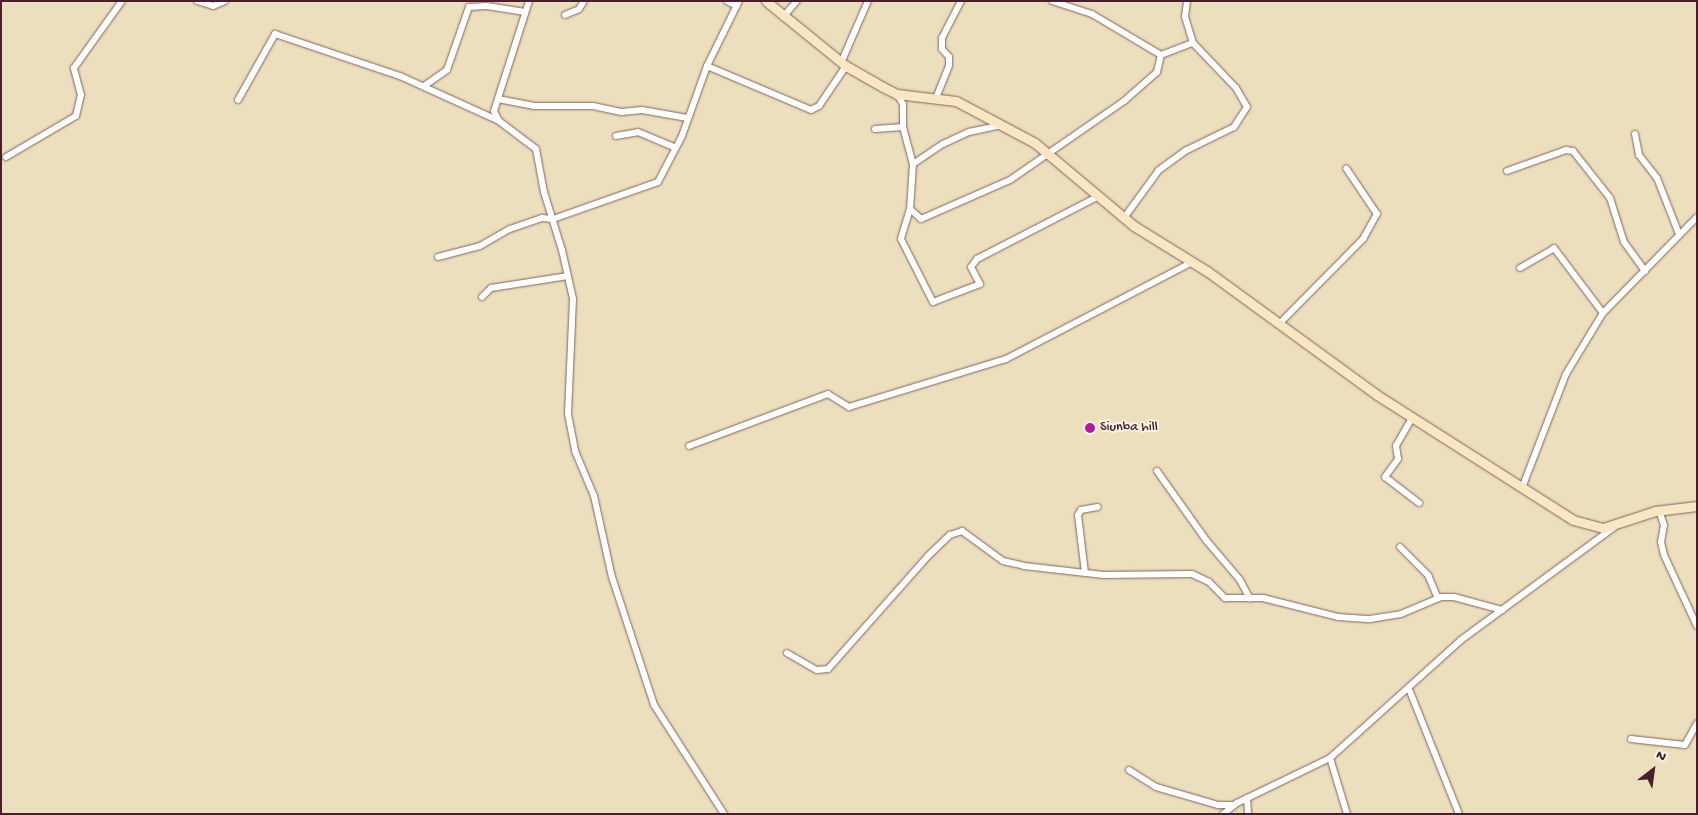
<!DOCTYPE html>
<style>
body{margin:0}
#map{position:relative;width:1698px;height:815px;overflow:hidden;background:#ecdfbd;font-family:"Gochi Hand",sans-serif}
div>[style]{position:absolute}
.roads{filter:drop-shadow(0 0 1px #83625e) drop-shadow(0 0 1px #83625e)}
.street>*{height:6px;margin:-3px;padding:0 3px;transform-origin:3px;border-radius:3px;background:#fff}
.secondary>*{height:9px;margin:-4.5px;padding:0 4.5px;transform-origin:4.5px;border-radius:4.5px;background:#f9e7c3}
.dots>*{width:14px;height:14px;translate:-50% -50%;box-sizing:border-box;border:2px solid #fcf5e5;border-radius:50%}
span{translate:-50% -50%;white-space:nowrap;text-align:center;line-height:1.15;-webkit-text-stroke:4px #fcf5e5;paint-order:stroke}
.poi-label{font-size:14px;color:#4a1f2b}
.left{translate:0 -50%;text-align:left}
.frame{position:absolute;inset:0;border:2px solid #4a1f2b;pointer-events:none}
.north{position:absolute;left:1628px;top:745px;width:50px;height:50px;-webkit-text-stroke:4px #fcf5e5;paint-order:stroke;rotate:30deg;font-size:14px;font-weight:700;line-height:20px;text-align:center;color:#4a1f2b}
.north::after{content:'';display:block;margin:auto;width:18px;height:22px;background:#4a1f2b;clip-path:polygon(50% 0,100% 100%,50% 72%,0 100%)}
</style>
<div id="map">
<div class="roads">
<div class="street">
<i style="left:197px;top:1px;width:17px;rotate:17deg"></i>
<i style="left:213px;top:6px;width:13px;rotate:-23deg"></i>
<i style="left:727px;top:1px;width:11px;rotate:27deg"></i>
<i style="left:1052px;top:1px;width:42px;rotate:18deg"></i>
<i style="left:1092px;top:14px;width:80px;rotate:30.7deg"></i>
<i style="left:565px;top:15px;width:15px;rotate:-23deg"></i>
<i style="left:579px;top:9px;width:9px;rotate:-58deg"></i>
<i style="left:783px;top:17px;width:21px;rotate:-49deg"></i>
<i style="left:841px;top:63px;width:68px;rotate:-66.5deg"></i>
<i style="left:707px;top:66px;width:113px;rotate:22.9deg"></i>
<i style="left:811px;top:110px;width:9px;rotate:-27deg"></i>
<i style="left:819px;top:106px;width:48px;rotate:-56deg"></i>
<i style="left:424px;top:86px;width:28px;rotate:-35deg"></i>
<i style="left:447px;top:70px;width:67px;rotate:-70.8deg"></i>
<i style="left:469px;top:7px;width:18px;rotate:-3deg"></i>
<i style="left:487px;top:6px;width:37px;rotate:9deg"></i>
<i style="left:936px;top:98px;width:35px;rotate:-68deg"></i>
<i style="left:949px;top:65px;width:8px;rotate:-90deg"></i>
<i style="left:949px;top:57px;width:11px;rotate:-131deg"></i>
<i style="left:942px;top:49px;width:11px;rotate:-90deg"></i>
<i style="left:942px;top:38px;width:42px;rotate:-62.8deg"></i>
<i style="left:498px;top:99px;width:37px;rotate:11deg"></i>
<i style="left:534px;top:106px;width:59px"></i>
<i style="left:593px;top:106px;width:30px;rotate:12deg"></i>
<i style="left:622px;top:112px;width:20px;rotate:-6deg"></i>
<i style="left:642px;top:110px;width:46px;rotate:10.1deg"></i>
<i style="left:238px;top:100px;width:76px;rotate:-60.7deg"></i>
<i style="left:275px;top:34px;width:132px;rotate:18.6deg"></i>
<i style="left:400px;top:76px;width:109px;rotate:24.4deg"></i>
<i style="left:499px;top:121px;width:46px;rotate:37.1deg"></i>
<i style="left:536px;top:149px;width:44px;rotate:79.5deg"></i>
<i style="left:544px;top:192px;width:61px;rotate:72.8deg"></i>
<i style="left:562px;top:250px;width:50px;rotate:77.3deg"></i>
<i style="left:573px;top:299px;width:115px;rotate:92.5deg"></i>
<i style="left:568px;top:414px;width:38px;rotate:79deg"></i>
<i style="left:575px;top:451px;width:49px;rotate:67.1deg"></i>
<i style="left:594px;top:496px;width:83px;rotate:77.5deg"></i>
<i style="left:612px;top:577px;width:135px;rotate:71.8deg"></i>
<i style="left:654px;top:705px;width:130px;rotate:57.3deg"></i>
<i style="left:499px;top:121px;width:11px;rotate:-117deg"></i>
<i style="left:494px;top:111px;width:115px;rotate:-72.3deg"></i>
<i style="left:903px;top:127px;width:38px;rotate:75deg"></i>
<i style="left:913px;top:164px;width:45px;rotate:93.8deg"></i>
<i style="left:910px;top:209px;width:31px;rotate:107deg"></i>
<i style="left:901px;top:239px;width:71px;rotate:63.1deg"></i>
<i style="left:933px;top:302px;width:50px;rotate:-21deg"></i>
<i style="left:980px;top:284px;width:19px;rotate:-118deg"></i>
<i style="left:971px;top:267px;width:10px;rotate:-53deg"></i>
<i style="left:977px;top:259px;width:137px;rotate:-27.3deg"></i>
<i style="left:875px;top:129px;width:28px;rotate:-4deg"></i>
<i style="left:903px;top:127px;width:23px;rotate:-90deg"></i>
<i style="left:903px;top:104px;width:12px;rotate:-121deg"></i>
<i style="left:1635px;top:134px;width:21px;rotate:79deg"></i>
<i style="left:1639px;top:155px;width:29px;rotate:52deg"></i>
<i style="left:1657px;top:178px;width:60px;rotate:68.6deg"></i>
<i style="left:616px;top:136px;width:22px;rotate:-10deg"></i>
<i style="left:638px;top:132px;width:41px;rotate:22.8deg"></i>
<i style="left:6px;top:157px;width:81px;rotate:-30.4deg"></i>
<i style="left:76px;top:116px;width:22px;rotate:-77deg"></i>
<i style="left:81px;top:95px;width:28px;rotate:-105deg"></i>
<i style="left:74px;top:68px;width:82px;rotate:-54.4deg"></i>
<i style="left:913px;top:164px;width:36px;rotate:-34deg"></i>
<i style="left:943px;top:144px;width:29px;rotate:-25deg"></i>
<i style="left:969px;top:132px;width:33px;rotate:-12deg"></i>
<i style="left:1507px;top:171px;width:63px;rotate:-19.6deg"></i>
<i style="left:1566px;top:150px;width:7px;rotate:8deg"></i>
<i style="left:1573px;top:151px;width:60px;rotate:51.8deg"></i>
<i style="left:1610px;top:198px;width:46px;rotate:72.3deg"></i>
<i style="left:1624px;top:242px;width:36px;rotate:54deg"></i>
<i style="left:910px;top:209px;width:15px;rotate:42deg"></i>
<i style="left:921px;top:219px;width:97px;rotate:-23.7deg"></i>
<i style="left:1010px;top:180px;width:139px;rotate:-34.7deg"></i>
<i style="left:1124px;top:101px;width:44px;rotate:-41.3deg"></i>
<i style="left:1157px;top:72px;width:17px;rotate:-77deg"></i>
<i style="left:1161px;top:55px;width:34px;rotate:-21deg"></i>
<i style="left:1124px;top:218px;width:59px;rotate:-53.9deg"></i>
<i style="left:1159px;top:170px;width:34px;rotate:-36deg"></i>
<i style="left:1187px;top:150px;width:52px;rotate:-26.1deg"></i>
<i style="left:1234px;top:127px;width:24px;rotate:-57deg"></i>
<i style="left:1247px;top:107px;width:22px;rotate:-120deg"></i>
<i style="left:1236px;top:88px;width:62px;rotate:-133.7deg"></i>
<i style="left:1193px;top:43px;width:28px;rotate:-107deg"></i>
<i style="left:1185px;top:16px;width:15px;rotate:-82deg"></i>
<i style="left:438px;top:257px;width:43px;rotate:-14.7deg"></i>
<i style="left:480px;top:246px;width:34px;rotate:-30deg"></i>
<i style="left:510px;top:229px;width:34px;rotate:-19deg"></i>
<i style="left:542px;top:218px;width:11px;rotate:5deg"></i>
<i style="left:553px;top:219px;width:111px;rotate:-19.4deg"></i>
<i style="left:658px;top:182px;width:52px;rotate:-62.4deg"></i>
<i style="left:682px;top:136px;width:74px;rotate:-70.3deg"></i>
<i style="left:707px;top:66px;width:72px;rotate:-63.8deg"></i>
<i style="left:1520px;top:268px;width:39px;rotate:-30deg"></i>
<i style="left:1554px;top:248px;width:81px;rotate:53deg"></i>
<i style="left:482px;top:297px;width:13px;rotate:-45deg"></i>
<i style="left:491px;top:288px;width:78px;rotate:-8.9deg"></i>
<i style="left:1279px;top:324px;width:120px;rotate:-45.3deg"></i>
<i style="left:1363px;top:239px;width:29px;rotate:-61deg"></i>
<i style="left:1377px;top:214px;width:55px;rotate:-124deg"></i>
<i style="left:1412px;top:418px;width:32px;rotate:120deg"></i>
<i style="left:1396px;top:446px;width:13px;rotate:81deg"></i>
<i style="left:1398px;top:459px;width:22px;rotate:126deg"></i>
<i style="left:1385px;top:477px;width:43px;rotate:37.4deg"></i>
<i style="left:689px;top:446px;width:148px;rotate:-20.5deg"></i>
<i style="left:828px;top:394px;width:25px;rotate:32deg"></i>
<i style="left:849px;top:407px;width:164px;rotate:-17deg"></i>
<i style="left:1006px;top:359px;width:210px;rotate:-27.5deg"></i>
<i style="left:1157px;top:471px;width:85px;rotate:54.6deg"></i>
<i style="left:1206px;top:540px;width:52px;rotate:49.6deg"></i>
<i style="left:1240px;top:580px;width:21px;rotate:62deg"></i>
<i style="left:1522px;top:488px;width:122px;rotate:-68.9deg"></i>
<i style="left:1566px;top:374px;width:71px;rotate:-58.8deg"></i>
<i style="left:1603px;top:313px;width:134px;rotate:-45.6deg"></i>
<i style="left:1659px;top:510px;width:16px;rotate:72deg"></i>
<i style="left:1664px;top:525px;width:17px;rotate:100deg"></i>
<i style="left:1661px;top:542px;width:13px;rotate:77deg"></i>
<i style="left:1664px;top:555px;width:78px;rotate:65.1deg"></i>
<i style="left:1400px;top:547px;width:40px;rotate:45deg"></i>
<i style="left:1428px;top:575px;width:25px;rotate:67deg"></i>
<i style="left:1085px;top:573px;width:58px;rotate:-96.9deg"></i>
<i style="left:1078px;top:515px;width:6px;rotate:-59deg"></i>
<i style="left:1081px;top:510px;width:17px;rotate:-10deg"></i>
<i style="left:787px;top:653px;width:34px;rotate:30deg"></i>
<i style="left:817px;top:670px;width:11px;rotate:-5deg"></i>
<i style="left:828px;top:669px;width:149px;rotate:-48.5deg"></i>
<i style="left:927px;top:557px;width:32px;rotate:-44deg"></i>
<i style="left:950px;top:535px;width:13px;rotate:-18deg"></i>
<i style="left:962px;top:531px;width:51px;rotate:36.2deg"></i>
<i style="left:1003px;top:561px;width:22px;rotate:13deg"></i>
<i style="left:1024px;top:566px;width:80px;rotate:6.5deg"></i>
<i style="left:1103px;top:575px;width:89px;rotate:-0.6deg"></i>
<i style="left:1192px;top:574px;width:19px;rotate:25deg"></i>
<i style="left:1209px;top:582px;width:23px;rotate:45deg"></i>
<i style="left:1225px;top:598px;width:38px"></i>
<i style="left:1263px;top:598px;width:77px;rotate:14.2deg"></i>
<i style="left:1338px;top:617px;width:32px;rotate:4deg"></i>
<i style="left:1370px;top:619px;width:31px;rotate:-9deg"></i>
<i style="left:1401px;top:614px;width:43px;rotate:-23deg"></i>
<i style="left:1441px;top:597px;width:13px"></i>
<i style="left:1454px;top:597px;width:50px;rotate:15.2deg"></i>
<i style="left:1409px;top:689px;width:135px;rotate:68.2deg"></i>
<i style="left:1631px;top:739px;width:54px;rotate:6.3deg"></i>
<i style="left:1685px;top:745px;width:25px;rotate:-61deg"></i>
<i style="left:1330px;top:758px;width:59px;rotate:73.1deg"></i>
<i style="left:1129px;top:770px;width:32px;rotate:32deg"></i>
<i style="left:1156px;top:787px;width:65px;rotate:16.2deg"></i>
<i style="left:1218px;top:805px;width:15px"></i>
<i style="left:1247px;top:798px;width:16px;rotate:86deg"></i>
<i style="left:1223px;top:814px;width:18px;rotate:-38deg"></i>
<i style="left:1237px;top:803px;width:103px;rotate:-25.8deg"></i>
<i style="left:1330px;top:758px;width:176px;rotate:-42deg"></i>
<i style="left:1461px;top:640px;width:190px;rotate:-36.4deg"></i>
</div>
<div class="secondary">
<i style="left:766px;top:1px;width:103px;rotate:39.1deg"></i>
<i style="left:846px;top:66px;width:43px;rotate:29.6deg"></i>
<i style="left:883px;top:87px;width:16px;rotate:27deg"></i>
<i style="left:897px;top:94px;width:59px;rotate:6.8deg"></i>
<i style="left:956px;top:101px;width:89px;rotate:28deg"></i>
<i style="left:1035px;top:143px;width:129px;rotate:40deg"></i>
<i style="left:1134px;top:226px;width:86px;rotate:31.7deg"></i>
<i style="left:1207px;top:271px;width:210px;rotate:36.1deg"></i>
<i style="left:1377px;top:395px;width:232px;rotate:32.5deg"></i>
<i style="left:1573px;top:520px;width:31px;rotate:15deg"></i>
<i style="left:1603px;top:528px;width:55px;rotate:-18.1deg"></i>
<i style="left:1655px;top:511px;width:42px;rotate:-6.8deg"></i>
</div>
</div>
<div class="dots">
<i style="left:1090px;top:428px;background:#b5179e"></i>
</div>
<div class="poi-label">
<span class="left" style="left:1100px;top:428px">Siunba hill</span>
</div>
<div class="frame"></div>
<div class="north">N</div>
</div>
